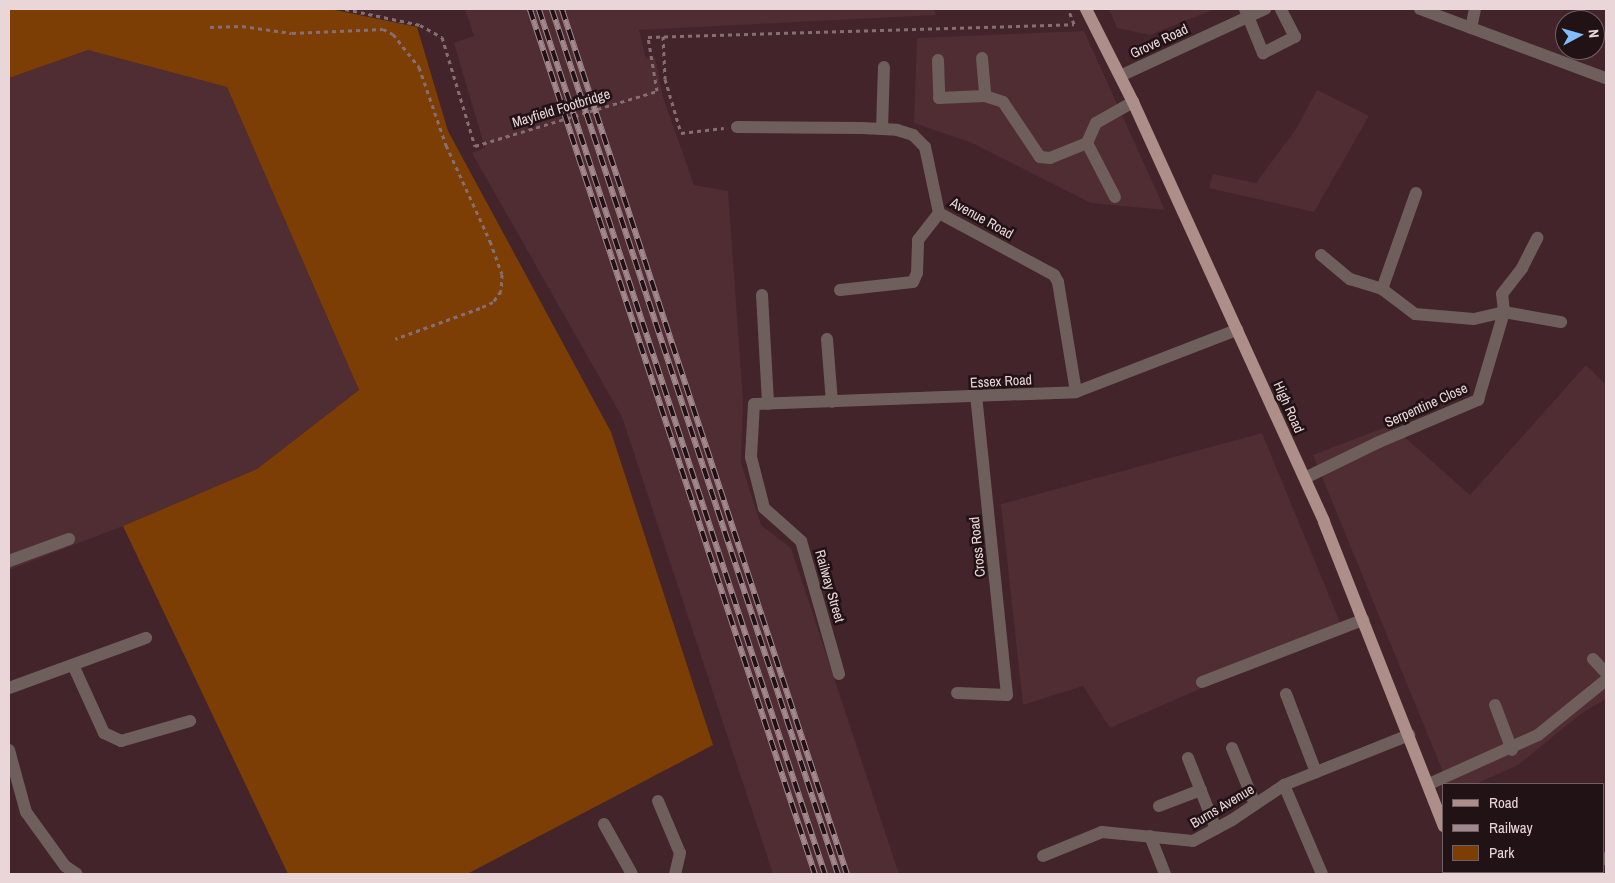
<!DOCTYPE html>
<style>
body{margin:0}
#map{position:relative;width:1615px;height:883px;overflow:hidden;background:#42242a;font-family:"Archivo Narrow",sans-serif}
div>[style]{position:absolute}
.built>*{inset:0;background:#502c33}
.green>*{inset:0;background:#7d3e05}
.path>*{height:3px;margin-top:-1.5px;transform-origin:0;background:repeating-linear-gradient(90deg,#876e72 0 4px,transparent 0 8px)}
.minor>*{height:12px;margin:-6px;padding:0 6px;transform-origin:6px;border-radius:6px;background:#6e5f5c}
.major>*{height:12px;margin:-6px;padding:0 6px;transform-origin:6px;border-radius:6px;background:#ad8e88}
.rail>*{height:5.5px;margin-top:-2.75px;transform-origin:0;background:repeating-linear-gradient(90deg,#201215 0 11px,#a1888d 0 22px);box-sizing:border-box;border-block:1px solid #a1888d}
span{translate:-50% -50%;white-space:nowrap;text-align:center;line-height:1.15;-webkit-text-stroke:5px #201215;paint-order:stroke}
.street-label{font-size:14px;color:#ead6d9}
.frame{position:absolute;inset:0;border:10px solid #ead6d9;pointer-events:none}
.legend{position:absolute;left:1442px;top:783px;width:162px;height:90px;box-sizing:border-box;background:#201215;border:1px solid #716063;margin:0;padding:6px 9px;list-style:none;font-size:15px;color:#ead6d9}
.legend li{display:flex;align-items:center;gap:10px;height:25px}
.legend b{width:25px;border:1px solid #716063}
.north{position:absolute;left:1555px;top:10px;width:50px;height:50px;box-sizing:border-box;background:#201215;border:1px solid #716063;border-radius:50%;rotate:84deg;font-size:14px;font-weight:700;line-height:20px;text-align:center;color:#ead6d9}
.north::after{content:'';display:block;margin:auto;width:18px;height:22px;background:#81bdfa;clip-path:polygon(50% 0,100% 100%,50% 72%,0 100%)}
</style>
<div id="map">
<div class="built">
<i style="clip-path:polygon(465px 9px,934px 9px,936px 15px,639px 30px,646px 59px,655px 57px,663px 97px,694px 185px,728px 191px,743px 400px,741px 463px,761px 525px,791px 548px,899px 874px,773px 874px,622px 417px,472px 153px,485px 148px,454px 43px,474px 36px)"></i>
<i style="clip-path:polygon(1109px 9px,1215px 9px,1150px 35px,1117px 28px)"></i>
<i style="clip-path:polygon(1084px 31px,1165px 210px,1091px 203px,972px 143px,914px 123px,917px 38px)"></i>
<i style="clip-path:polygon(88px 50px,227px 87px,359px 390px,257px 469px,123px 526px,9px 570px,9px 78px)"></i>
<i style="clip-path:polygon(1317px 90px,1369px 116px,1314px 212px,1209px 188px,1213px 174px,1256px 183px,1296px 129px)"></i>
<i style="clip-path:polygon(1586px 365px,1606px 385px,1606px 699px,1582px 713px,1518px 765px,1476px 784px,1448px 784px,1313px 455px,1391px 425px,1470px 495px)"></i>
<i style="clip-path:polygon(1262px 433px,1342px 627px,1110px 728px,1083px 686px,1023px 705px,1001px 504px)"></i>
</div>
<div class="green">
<i style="clip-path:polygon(9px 9px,330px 9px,417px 27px,448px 131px,611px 432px,713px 745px,467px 874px,288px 874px,123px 526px,257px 469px,359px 390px,227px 87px,88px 50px,9px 78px)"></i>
</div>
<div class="path">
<i style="left:345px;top:9px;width:77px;rotate:12deg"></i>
<i style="left:420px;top:25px;width:25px;rotate:29deg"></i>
<i style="left:442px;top:37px;width:114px;rotate:73.2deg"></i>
<i style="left:475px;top:146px;width:190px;rotate:-16.8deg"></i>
<i style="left:657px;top:91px;width:55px;rotate:-99.5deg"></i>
<i style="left:648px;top:37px;width:426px;rotate:-1.7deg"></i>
<i style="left:1074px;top:24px;width:14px;rotate:-111deg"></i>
<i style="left:210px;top:27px;width:32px;rotate:-2deg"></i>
<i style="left:242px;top:26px;width:50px;rotate:8deg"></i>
<i style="left:292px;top:33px;width:91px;rotate:-2.5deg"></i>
<i style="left:383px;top:29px;width:11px;rotate:27deg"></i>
<i style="left:393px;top:34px;width:42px;rotate:51.8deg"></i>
<i style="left:419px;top:67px;width:83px;rotate:70.9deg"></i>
<i style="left:446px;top:145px;width:106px;rotate:65.4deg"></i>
<i style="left:490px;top:241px;width:35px;rotate:70deg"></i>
<i style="left:502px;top:274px;width:17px;rotate:93deg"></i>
<i style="left:501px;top:291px;width:14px;rotate:126deg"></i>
<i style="left:493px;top:302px;width:14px;rotate:155deg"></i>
<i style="left:480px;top:308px;width:90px;rotate:160deg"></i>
<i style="left:663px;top:36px;width:43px;rotate:87.3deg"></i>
<i style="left:665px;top:79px;width:56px;rotate:73.5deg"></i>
<i style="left:681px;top:133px;width:43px;rotate:-6.6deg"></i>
</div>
<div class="minor">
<i style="left:1245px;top:9px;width:48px;rotate:67.8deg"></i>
<i style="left:1263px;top:53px;width:36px;rotate:-27deg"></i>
<i style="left:1295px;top:37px;width:31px;rotate:-117deg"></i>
<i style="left:1420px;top:9px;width:198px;rotate:20.4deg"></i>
<i style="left:1471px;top:28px;width:19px;rotate:-78deg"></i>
<i style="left:982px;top:58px;width:38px;rotate:85deg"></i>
<i style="left:938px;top:60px;width:38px;rotate:88deg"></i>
<i style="left:939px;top:98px;width:46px;rotate:-2.5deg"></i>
<i style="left:985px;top:96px;width:19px;rotate:18deg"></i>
<i style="left:1003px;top:102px;width:66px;rotate:56.1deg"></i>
<i style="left:1040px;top:157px;width:10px;rotate:6deg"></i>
<i style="left:1050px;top:158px;width:40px;rotate:-22deg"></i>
<i style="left:1120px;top:76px;width:160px;rotate:-24.8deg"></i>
<i style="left:737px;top:127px;width:125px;rotate:0.5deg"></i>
<i style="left:862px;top:128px;width:35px;rotate:3deg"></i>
<i style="left:897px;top:130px;width:17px;rotate:17deg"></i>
<i style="left:913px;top:135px;width:17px;rotate:45deg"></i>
<i style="left:925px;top:147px;width:67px;rotate:78deg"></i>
<i style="left:882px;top:129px;width:62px;rotate:-88.2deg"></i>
<i style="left:1416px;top:193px;width:102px;rotate:109.5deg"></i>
<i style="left:1382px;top:289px;width:41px;rotate:37.1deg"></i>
<i style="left:1415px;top:314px;width:59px;rotate:4.8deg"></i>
<i style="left:1474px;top:319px;width:31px;rotate:-13deg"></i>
<i style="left:1504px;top:312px;width:58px;rotate:10deg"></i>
<i style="left:1115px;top:197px;width:61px;rotate:-117.4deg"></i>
<i style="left:1087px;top:143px;width:22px;rotate:-66deg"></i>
<i style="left:1096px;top:123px;width:43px;rotate:-29.6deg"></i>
<i style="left:939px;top:213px;width:131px;rotate:28.3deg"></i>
<i style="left:1054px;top:275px;width:8px;rotate:60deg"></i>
<i style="left:1058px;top:282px;width:111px;rotate:80.7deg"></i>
<i style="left:1321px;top:255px;width:38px;rotate:40deg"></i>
<i style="left:1350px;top:279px;width:34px;rotate:17deg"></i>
<i style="left:840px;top:290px;width:73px;rotate:-6.3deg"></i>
<i style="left:913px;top:282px;width:10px;rotate:-66deg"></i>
<i style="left:917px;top:273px;width:33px;rotate:-88deg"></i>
<i style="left:918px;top:240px;width:34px;rotate:-52deg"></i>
<i style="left:762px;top:295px;width:109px;rotate:86.8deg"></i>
<i style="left:827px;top:339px;width:63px;rotate:85.5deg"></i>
<i style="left:1305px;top:478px;width:82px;rotate:-25.9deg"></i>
<i style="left:1379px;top:442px;width:108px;rotate:-23deg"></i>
<i style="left:1478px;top:400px;width:92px;rotate:-73.5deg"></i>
<i style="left:1504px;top:312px;width:18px;rotate:-96deg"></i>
<i style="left:1502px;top:294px;width:33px;rotate:-52deg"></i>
<i style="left:1522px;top:268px;width:34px;rotate:-63deg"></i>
<i style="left:9px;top:561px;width:64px;rotate:-20.1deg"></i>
<i style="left:1593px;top:659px;width:19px;rotate:47deg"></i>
<i style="left:73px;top:665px;width:75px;rotate:65.5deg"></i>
<i style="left:104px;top:733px;width:19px;rotate:25deg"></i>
<i style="left:121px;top:741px;width:72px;rotate:-16.2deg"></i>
<i style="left:839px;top:674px;width:138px;rotate:-105.9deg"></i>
<i style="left:801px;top:541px;width:50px;rotate:-138.3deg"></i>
<i style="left:764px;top:508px;width:53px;rotate:-104.3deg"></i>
<i style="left:751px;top:457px;width:53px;rotate:-86.8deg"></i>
<i style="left:754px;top:404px;width:322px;rotate:-2.1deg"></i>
<i style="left:1076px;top:392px;width:173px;rotate:-21.1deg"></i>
<i style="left:1202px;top:682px;width:173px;rotate:-21.1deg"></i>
<i style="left:9px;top:688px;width:146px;rotate:-20.1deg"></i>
<i style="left:957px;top:693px;width:50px;rotate:2.3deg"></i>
<i style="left:1007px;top:695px;width:300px;rotate:-95.9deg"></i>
<i style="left:1286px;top:694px;width:84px;rotate:69deg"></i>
<i style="left:1495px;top:705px;width:48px;rotate:69.3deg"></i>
<i style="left:1232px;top:748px;width:61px;rotate:67.7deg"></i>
<i style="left:9px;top:750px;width:64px;rotate:74.7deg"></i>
<i style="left:26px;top:812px;width:67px;rotate:54.2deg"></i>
<i style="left:65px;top:866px;width:14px;rotate:34deg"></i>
<i style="left:1188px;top:758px;width:76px;rotate:68.5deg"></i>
<i style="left:1429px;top:784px;width:120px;rotate:-24.2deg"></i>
<i style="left:1538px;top:735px;width:87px;rotate:-39deg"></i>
<i style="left:1284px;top:785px;width:97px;rotate:66.9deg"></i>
<i style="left:658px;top:801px;width:56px;rotate:67.1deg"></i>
<i style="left:680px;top:853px;width:22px;rotate:103deg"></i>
<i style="left:1159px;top:806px;width:45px;rotate:-20.9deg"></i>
<i style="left:604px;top:824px;width:57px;rotate:60.8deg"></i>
<i style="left:1150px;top:836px;width:41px;rotate:68.5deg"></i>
<i style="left:1043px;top:856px;width:64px;rotate:-22.1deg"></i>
<i style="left:1102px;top:832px;width:91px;rotate:5.6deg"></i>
<i style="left:1193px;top:841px;width:44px;rotate:-28.3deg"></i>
<i style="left:1232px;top:820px;width:63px;rotate:-33.9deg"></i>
<i style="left:1284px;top:785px;width:135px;rotate:-21.8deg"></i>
<i style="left:1604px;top:859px;width:2px;rotate:-27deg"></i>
<i style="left:1585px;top:872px;width:2px;rotate:63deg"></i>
<i style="left:1565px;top:874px;width:6px;rotate:-18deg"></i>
</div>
<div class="major">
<i style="left:1086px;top:9px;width:104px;rotate:63.2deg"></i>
<i style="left:1133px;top:102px;width:461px;rotate:65.5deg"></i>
<i style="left:1324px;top:522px;width:327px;rotate:68.5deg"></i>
<i style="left:1460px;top:872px;width:2px;rotate:63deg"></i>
</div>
<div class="rail">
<i style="left:530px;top:9px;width:911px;rotate:71.76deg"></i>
<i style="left:539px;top:9px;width:911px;rotate:71.7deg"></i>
<i style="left:552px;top:9px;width:911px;rotate:71.7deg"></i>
<i style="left:562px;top:9px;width:911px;rotate:71.76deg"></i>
</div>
<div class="street-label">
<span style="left:1159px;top:41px;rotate:-25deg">Grove Road</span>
<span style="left:561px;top:108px;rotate:-17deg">Mayfield Footbridge</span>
<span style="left:982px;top:218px;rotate:29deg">Avenue Road</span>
<span style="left:1001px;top:381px;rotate:-3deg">Essex Road</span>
<span style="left:1426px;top:405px;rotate:-24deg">Serpentine Close</span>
<span style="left:1289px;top:407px;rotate:66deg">High Road</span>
<span style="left:977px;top:547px;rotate:-96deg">Cross Road</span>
<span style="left:830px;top:586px;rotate:74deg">Railway Street</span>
<span style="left:1222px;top:806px;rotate:-31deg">Burns Avenue</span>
</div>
<div class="frame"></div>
<ul class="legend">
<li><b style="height:6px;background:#ad8e88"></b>Road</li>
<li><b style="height:6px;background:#a1888d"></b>Railway</li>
<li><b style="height:14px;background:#7d3e05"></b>Park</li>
</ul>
<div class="north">N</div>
</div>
